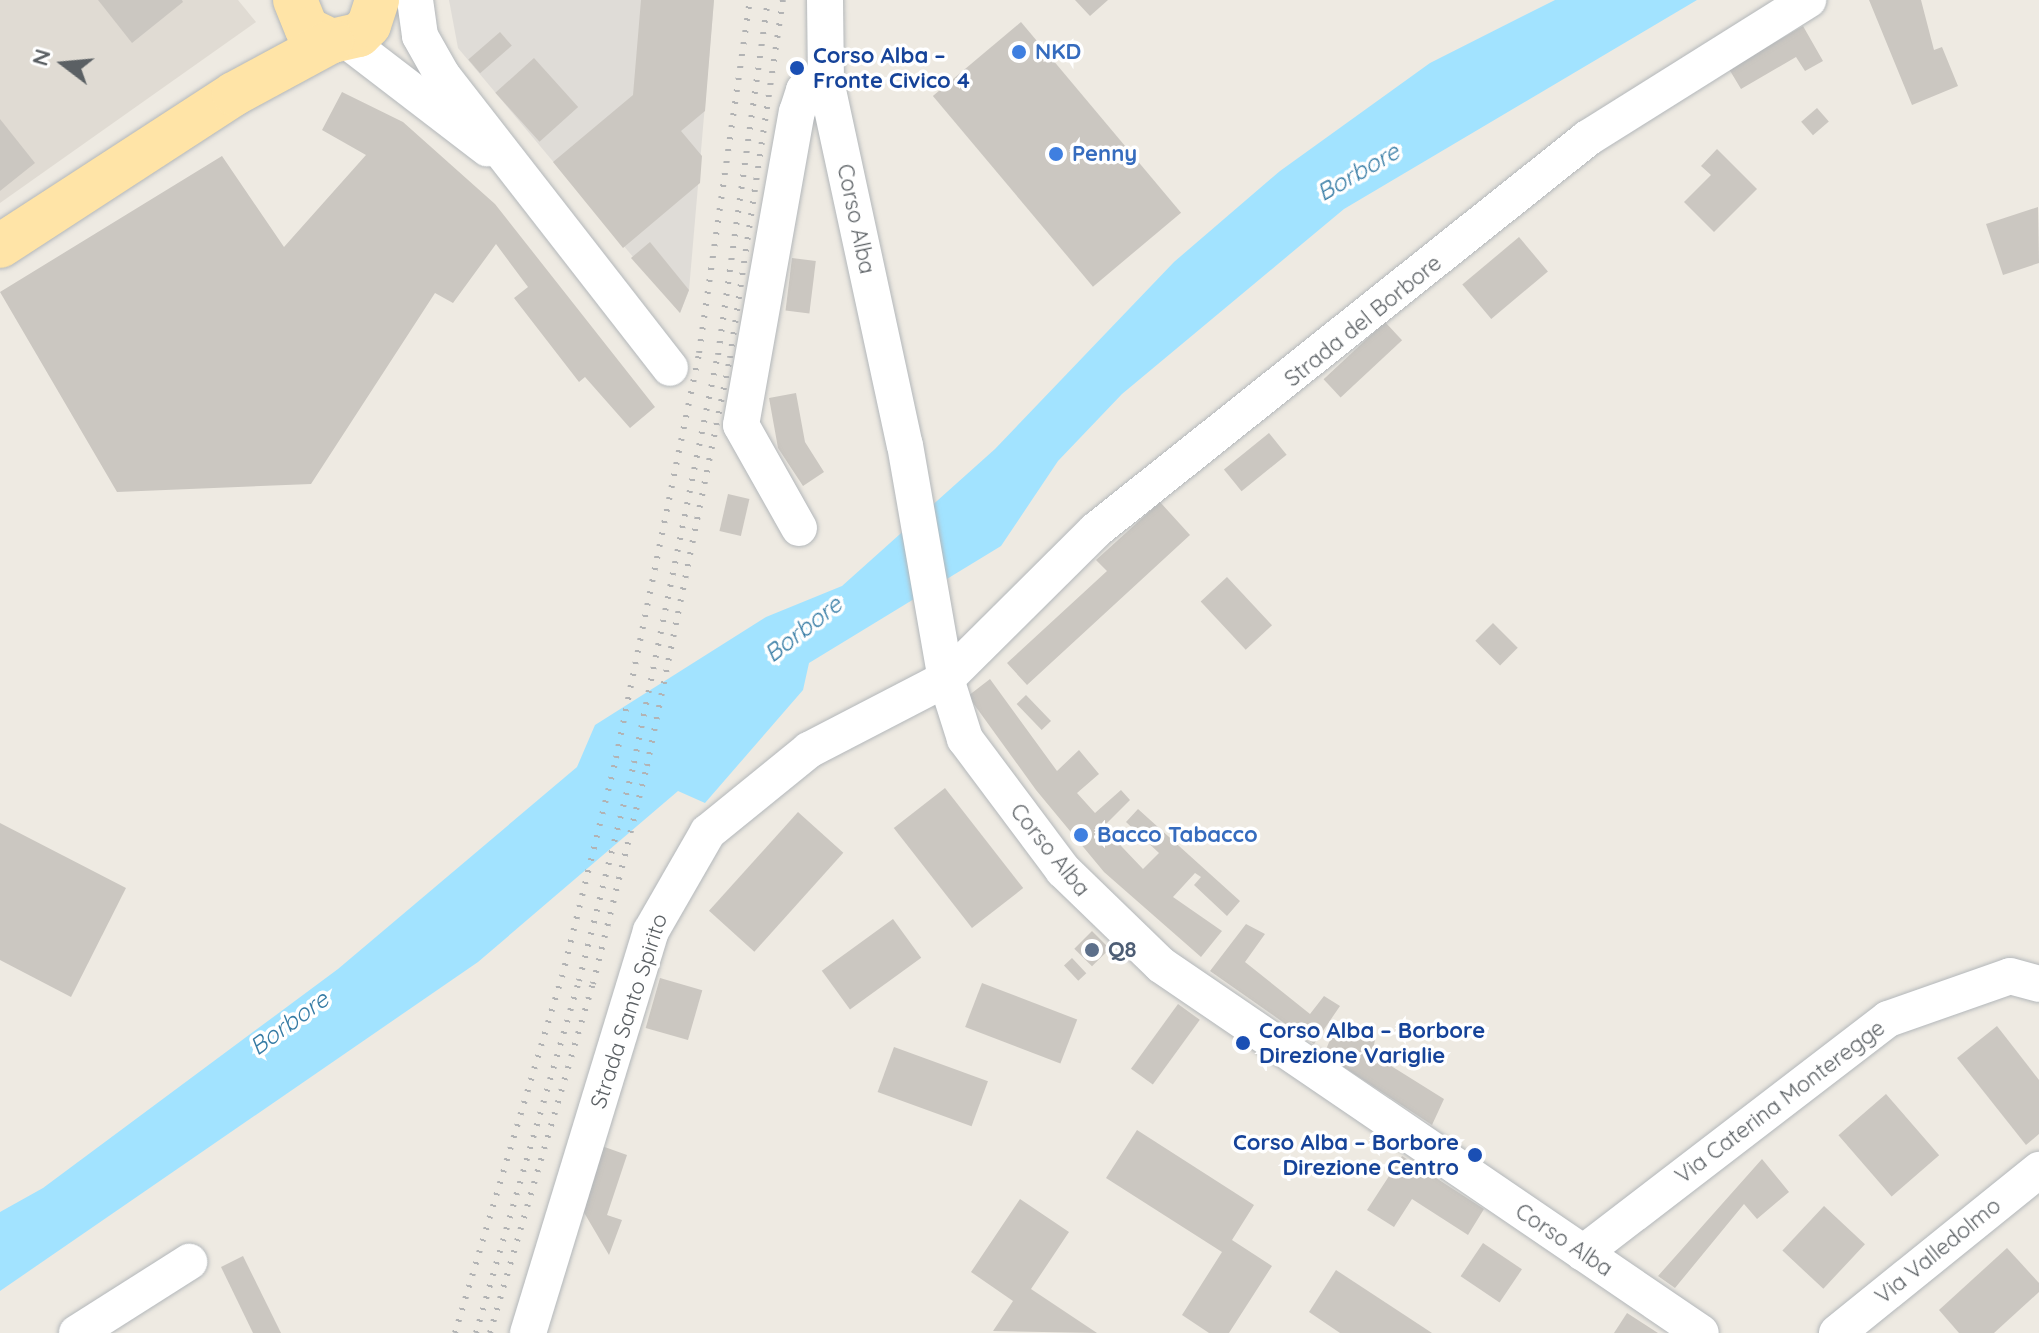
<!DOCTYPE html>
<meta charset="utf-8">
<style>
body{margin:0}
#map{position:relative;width:2039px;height:1333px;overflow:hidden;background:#eeeae2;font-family:Quicksand,sans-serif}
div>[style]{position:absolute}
.industrial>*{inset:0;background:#dfdcd7}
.education>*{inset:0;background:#e0dbd3}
.water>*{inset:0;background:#a2e3ff}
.building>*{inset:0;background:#cbc7c1;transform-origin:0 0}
.roads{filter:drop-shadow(0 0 2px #b3b7ba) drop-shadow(0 0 2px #b3b7ba)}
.minor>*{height:36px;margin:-18px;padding:0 18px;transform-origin:18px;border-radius:18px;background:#fff}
.major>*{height:44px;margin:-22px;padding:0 22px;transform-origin:22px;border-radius:22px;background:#ffe4a7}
.rail>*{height:6px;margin-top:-3px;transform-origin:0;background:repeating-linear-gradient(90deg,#b2b3b4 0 2px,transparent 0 12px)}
.dots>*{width:22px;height:22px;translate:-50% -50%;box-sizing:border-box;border:4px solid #fff;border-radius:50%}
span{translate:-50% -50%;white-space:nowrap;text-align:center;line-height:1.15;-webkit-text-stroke:7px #fff;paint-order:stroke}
.shop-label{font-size:22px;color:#366cbe;font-weight:700}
.left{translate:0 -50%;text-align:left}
.transit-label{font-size:22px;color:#164399;font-weight:700}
.right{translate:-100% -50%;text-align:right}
.street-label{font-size:22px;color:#5b6064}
.service-label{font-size:22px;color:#4e5e75;font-weight:700}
.water-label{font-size:24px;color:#357ba4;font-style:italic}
.north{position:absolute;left:24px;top:24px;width:80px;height:80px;-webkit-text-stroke:6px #fff;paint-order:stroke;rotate:286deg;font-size:22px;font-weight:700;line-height:32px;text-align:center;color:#5b6064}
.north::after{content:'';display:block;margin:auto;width:28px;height:36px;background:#5b6064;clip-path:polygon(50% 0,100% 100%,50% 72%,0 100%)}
</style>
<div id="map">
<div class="industrial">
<i style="clip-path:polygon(449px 0,714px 0,689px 290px,680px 313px,458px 48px)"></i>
</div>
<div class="education">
<i style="clip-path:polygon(0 0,238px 0,256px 22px,0 203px)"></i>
</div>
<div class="water">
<i style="clip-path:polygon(1555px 0,1697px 0,1344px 209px,1122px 394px,1058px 461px,1001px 546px,809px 663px,803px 690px,705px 803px,678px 791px,478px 962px,0 1291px,0 1212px,43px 1188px,338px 969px,577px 767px,595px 725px,766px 617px,842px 586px,995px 449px,1174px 262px,1280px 171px,1430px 63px)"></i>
</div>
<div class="building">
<i style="clip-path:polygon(98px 0,182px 0,183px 2px,132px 43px)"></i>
<i style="clip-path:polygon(641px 0,714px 0,705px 111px,681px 131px,702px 156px,700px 183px,623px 248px,553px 162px,633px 95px)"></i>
<i style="clip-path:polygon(1075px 0,1108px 0,1090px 16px)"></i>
<i style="clip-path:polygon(1869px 0,1921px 0,1934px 50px,1942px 47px,1958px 86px,1912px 105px)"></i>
<i style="left:1021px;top:22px;width:249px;height:115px;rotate:50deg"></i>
<i style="clip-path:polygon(1803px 26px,1823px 61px,1805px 71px,1796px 57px,1741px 89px,1729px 69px)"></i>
<i style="left:500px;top:32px;width:18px;height:42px;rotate:49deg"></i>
<i style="left:534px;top:58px;width:66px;height:52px;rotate:48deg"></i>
<i style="clip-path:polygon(342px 92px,403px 122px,495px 204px,655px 407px,630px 428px,585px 377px,579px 382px,514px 298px,528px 287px,496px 244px,453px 303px,435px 293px,311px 484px,117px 492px,0 292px,222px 156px,284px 247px,366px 155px,322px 130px)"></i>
<i style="left:1817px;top:108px;width:18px;height:21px;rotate:49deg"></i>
<i style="clip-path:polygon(0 119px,35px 163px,0 191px)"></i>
<i style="clip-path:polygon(1717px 149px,1757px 189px,1714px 232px,1684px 202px,1711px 175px,1701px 166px)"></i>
<i style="clip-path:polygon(2038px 207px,2039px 263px,2003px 275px,1986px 224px)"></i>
<i style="left:1519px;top:237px;width:45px;height:74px;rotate:50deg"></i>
<i style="clip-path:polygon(650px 242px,689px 290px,680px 313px,631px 258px)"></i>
<i style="left:792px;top:258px;width:24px;height:53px;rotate:7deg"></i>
<i style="left:1385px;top:322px;width:25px;height:84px;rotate:47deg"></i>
<i style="clip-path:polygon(796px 393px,805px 442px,824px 472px,803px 486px,778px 448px,769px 398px)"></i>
<i style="left:1269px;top:433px;width:28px;height:58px;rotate:51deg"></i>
<i style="left:728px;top:494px;width:22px;height:38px;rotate:13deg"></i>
<i style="clip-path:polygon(1160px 502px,1190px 535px,1027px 685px,1007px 663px,1107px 571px,1096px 560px)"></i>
<i style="left:1227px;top:577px;width:66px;height:36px;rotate:47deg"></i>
<i style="left:1493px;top:623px;width:35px;height:25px;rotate:45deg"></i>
<i style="clip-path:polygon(990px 679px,1057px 771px,1079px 750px,1099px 774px,1077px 793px,1095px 813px,1121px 790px,1130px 800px,1103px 827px,1143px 869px,1159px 853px,1126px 822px,1138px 809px,1240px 901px,1227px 916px,1194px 885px,1201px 877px,1195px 873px,1173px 897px,1222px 931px,1201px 957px,1104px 872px,1036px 790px,968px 696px)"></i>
<i style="left:1026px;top:695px;width:36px;height:13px;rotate:46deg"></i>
<i style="left:945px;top:788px;width:127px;height:65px;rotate:52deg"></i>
<i style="left:798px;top:812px;width:61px;height:133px;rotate:42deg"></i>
<i style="clip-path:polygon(0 823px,126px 888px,71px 997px,0 960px)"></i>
<i style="left:893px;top:919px;width:48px;height:88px;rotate:54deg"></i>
<i style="clip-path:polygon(1246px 924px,1265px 934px,1245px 962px,1310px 1014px,1324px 996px,1340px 1006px,1314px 1044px,1210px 971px)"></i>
<i style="left:1092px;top:931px;width:25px;height:25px;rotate:45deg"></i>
<i style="left:1072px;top:958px;width:21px;height:11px;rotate:47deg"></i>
<i style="left:660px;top:978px;width:44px;height:52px;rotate:16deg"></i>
<i style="left:982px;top:983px;width:102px;height:47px;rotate:21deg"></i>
<i style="left:1178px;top:1004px;width:27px;height:80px;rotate:36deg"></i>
<i style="clip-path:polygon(1997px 1026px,2039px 1080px,2039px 1134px,2026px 1145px,1957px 1058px)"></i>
<i style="clip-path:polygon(1359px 1031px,1375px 1040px,1372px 1054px,1444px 1099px,1432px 1125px,1324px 1054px,1333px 1033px)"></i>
<i style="left:894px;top:1047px;width:100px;height:48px;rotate:20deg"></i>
<i style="left:1886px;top:1094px;width:81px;height:63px;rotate:49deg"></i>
<i style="clip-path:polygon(1137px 1130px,1254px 1205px,1232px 1240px,1272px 1266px,1229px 1333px,1209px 1333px,1182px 1315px,1222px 1252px,1106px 1178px)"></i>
<i style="clip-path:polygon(599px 1145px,627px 1155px,607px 1215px,622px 1220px,609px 1255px,579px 1204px)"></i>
<i style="clip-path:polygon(1402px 1156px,1484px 1209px,1468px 1235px,1412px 1199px,1394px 1227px,1367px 1210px)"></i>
<i style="clip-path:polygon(1762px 1159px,1789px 1192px,1757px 1219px,1744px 1204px,1675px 1288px,1658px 1276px)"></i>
<i style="clip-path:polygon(1020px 1199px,1069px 1232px,1031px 1289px,1097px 1333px,993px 1331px,1013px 1301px,971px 1272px)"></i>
<i style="left:1824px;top:1206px;width:56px;height:61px;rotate:43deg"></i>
<i style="left:1483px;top:1243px;width:47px;height:40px;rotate:34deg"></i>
<i style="clip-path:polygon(2007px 1248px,2039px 1283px,2039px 1292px,1994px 1333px,1959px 1333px,1939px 1310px)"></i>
<i style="clip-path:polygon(243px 1256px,281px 1333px,253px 1333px,221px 1267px)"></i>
<i style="clip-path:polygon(1336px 1270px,1432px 1333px,1340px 1333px,1309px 1312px)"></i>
<i style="clip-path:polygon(1627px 1313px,1658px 1333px,1614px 1333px)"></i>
</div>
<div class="roads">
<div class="minor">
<i style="left:415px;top:0;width:36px;rotate:82deg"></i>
<i style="left:420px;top:36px;width:45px;rotate:60.6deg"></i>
<i style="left:442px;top:75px;width:371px;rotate:52.1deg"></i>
<i style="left:825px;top:0;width:81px;rotate:89.3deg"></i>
<i style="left:826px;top:81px;width:372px;rotate:77.8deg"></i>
<i style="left:905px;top:445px;width:238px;rotate:80.1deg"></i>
<i style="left:946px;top:679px;width:63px;rotate:72.4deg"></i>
<i style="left:965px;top:739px;width:164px;rotate:53.2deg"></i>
<i style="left:1063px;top:870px;width:136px;rotate:44.1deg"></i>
<i style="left:1161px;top:965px;width:653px;rotate:34.27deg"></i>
<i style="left:346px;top:40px;width:178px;rotate:37.5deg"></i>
<i style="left:799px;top:528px;width:118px;rotate:-119.4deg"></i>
<i style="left:741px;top:425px;width:318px;rotate:-79.9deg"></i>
<i style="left:797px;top:112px;width:23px;rotate:-72deg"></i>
<i style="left:804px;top:90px;width:24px;rotate:-22deg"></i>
<i style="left:1583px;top:1253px;width:384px;rotate:-37.5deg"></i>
<i style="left:1888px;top:1019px;width:129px;rotate:-19.4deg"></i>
<i style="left:2010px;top:976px;width:30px;rotate:15deg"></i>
<i style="left:77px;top:1333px;width:133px;rotate:-32.4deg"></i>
<i style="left:528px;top:1333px;width:420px;rotate:-73deg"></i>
<i style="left:651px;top:931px;width:114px;rotate:-60.1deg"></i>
<i style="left:708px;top:832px;width:130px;rotate:-39.1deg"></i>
<i style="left:809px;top:750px;width:154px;rotate:-27.4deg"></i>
<i style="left:946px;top:679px;width:211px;rotate:-44.8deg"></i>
<i style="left:1096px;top:530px;width:629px;rotate:-38.55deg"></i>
<i style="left:1588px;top:138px;width:260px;rotate:-32.1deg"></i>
<i style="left:1837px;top:1333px;width:260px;rotate:-38.9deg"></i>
</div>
<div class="major">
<i style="left:295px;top:0;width:31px;rotate:68deg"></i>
<i style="left:307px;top:29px;width:28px;rotate:26deg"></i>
<i style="left:332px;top:41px;width:28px;rotate:-13deg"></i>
<i style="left:359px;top:35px;width:14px;rotate:-45deg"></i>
<i style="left:369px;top:25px;width:26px;rotate:-72deg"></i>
<i style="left:0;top:246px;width:279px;rotate:-33deg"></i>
<i style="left:234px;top:94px;width:111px;rotate:-28.4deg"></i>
</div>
</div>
<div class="rail">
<i style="left:455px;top:1333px;width:372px;rotate:-73.3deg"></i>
<i style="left:562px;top:977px;width:226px;rotate:-76.1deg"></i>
<i style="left:616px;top:758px;width:413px;rotate:-78.4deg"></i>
<i style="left:699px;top:353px;width:357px;rotate:-81.8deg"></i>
<i style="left:476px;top:1333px;width:367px;rotate:-73.7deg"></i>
<i style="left:579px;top:981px;width:225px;rotate:-75.8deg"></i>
<i style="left:634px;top:763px;width:417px;rotate:-78.4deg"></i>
<i style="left:718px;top:355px;width:359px;rotate:-82deg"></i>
<i style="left:490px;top:1333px;width:364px;rotate:-73.6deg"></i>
<i style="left:593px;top:984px;width:225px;rotate:-76.1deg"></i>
<i style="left:647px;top:766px;width:416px;rotate:-78.5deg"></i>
<i style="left:730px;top:358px;width:362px;rotate:-81.6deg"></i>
</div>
<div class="dots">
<i style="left:1019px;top:52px;background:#3f7fe0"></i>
<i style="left:797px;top:68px;background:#1a4fb4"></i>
<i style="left:1056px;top:154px;background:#3f7fe0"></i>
<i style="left:1081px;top:835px;background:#3f7fe0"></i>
<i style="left:1092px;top:950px;background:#5c6f8a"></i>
<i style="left:1243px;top:1043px;background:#1a4fb4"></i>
<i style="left:1475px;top:1155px;background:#1a4fb4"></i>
</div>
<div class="shop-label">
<span class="left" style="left:1035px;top:52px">NKD</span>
<span class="left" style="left:1072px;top:154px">Penny</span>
<span class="left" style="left:1097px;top:835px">Bacco Tabacco</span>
</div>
<div class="transit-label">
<span class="left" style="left:813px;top:68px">Corso Alba –<br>Fronte Civico 4</span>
<span class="left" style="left:1259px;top:1043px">Corso Alba – Borbore<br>Direzione Variglie</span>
<span class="right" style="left:1459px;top:1155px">Corso Alba – Borbore<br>Direzione Centro</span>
</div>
<div class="street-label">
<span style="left:856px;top:219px;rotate:78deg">Corso Alba</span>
<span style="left:1363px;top:321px;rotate:-39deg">Strada del Borbore</span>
<span style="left:1050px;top:850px;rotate:51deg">Corso Alba</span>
<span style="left:629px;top:1011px;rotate:-72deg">Strada Santo Spirito</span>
<span style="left:1780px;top:1102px;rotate:-37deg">Via Caterina Monteregge</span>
<span style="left:1564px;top:1240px;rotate:34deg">Corso Alba</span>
<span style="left:1938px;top:1251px;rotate:-39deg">Via Valledolmo</span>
</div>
<div class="service-label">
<span class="left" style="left:1108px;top:950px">Q8</span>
</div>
<div class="water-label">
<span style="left:1358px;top:172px;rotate:-30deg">Borbore</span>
<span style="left:803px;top:629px;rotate:-38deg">Borbore</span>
<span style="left:289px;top:1023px;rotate:-36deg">Borbore</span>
</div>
<div class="north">N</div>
</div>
